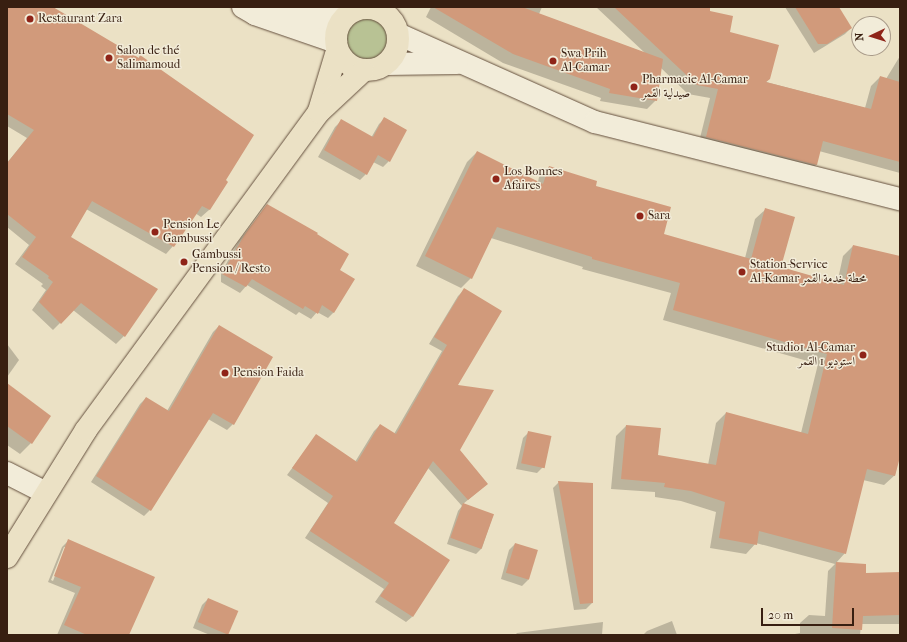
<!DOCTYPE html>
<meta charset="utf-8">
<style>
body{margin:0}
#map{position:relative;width:907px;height:642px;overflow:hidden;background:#ebe1c5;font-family:"IM FELL French Canon",Amiri,serif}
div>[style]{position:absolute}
.green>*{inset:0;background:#b8c294}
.round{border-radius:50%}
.shadow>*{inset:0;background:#0003}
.building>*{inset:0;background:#d19a7b;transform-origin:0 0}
.roads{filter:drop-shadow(0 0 1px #65503e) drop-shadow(0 0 1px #65503e)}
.minor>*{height:22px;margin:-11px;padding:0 11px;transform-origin:11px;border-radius:11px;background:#f2ecd9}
.major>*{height:22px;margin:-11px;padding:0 11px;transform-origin:11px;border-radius:11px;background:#ebe1c5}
.major>.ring{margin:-11px;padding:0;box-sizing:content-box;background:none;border:22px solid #ebe1c5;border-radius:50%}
.dots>*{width:11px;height:11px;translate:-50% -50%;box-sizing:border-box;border:2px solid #f2ecd9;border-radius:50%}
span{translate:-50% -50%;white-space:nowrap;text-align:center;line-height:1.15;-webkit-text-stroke:3px #f2ecd9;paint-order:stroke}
.poi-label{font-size:12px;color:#381f11}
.left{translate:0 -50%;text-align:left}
.right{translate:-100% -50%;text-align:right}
.frame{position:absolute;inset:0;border:8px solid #381f11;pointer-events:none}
.north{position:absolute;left:851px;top:16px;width:40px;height:40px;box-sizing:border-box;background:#f2ecd9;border:1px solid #a89a89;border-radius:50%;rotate:266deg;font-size:11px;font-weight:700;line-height:16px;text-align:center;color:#381f11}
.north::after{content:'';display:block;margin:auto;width:14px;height:18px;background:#8f2418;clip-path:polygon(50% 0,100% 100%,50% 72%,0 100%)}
.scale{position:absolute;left:761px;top:608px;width:93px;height:18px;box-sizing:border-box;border:2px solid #381f11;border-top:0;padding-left:5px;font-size:12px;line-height:14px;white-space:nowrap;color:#381f11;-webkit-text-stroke:3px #f2ecd9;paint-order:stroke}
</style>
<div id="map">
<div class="green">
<i class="round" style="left:342px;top:15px;width:48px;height:48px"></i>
</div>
<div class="shadow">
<i style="clip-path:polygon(7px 7px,51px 7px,138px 59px,140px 56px,227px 182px,209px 210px,201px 217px,195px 213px,173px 246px,166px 254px,86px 209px,70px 238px,156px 289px,124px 336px,116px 344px,73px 310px,53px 330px,32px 310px,46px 290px,41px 286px,43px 284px,15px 264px,29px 245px,7px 227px,7px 163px,27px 138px,7px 126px)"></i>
<i style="clip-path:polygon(431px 7px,542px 7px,539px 14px,645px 53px,596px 7px,709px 7px,708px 11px,769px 79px,766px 82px,865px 108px,871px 86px,880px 77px,886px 79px,900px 56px,900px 173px,819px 151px,816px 165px,807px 174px,698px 146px,710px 98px,688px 94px,661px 68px,656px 100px,647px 109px,600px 101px,601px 98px,503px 63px,426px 17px)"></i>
<i style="clip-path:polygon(785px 7px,838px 7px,851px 28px,845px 34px,814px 53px)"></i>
<i style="clip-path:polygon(385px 118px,406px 130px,389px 161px,383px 167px,373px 162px,366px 174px,360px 180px,318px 157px,335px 127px,341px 121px,371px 138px,379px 124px)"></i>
<i style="clip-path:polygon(477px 152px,538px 182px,539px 177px,549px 167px,595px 187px,663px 235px,745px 258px,755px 219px,766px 209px,780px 267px,837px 284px,843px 256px,853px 246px,900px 257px,900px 453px,895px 475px,884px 485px,863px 480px,845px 553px,836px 563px,865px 565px,865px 574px,900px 573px,900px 624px,861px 624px,860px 635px,790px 635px,800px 633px,800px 623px,809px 615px,825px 616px,828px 571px,835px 564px,756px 543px,746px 554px,710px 548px,716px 512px,681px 501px,655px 497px,655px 492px,611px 489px,616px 436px,626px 426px,660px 429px,657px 456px,708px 465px,716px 423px,726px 413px,801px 433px,818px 364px,663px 320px,671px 293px,582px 269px,583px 267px,491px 238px,471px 278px,461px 288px,416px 266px,467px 162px)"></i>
<i style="clip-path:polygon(267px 205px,334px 312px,328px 318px,317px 312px,311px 319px,299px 312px,296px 315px,247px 285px,240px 293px,221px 282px,221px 273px,239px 241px)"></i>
<i style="clip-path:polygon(464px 290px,457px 385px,459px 450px,487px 484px,463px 504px,493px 515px,482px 548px,476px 554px,447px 544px,458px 511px,462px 506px,428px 468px,393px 524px,412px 617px,406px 622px,375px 602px,384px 589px,305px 538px,328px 503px,287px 475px,316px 436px,355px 462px,374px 431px,380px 425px,394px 434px,442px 351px,429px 344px,458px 296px)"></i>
<i style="clip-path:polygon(219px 326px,233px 424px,227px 430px,208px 419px,150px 510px,144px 516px,91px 482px,140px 404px,146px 398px,167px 411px,213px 332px)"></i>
<i style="clip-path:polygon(7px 344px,19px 360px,7px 377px)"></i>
<i style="clip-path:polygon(7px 384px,31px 443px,20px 454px,7px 445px)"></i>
<i style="clip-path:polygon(529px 432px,543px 467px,537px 473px,516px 469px,523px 438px)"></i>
<i style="clip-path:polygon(559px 482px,592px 603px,586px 609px,574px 610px,553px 488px)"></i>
<i style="clip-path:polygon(evenodd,69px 540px,128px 635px,57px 635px,75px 593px,48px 582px,62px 547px,69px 540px,64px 547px,66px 547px,53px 581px,51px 580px,64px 547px)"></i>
<i style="clip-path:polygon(515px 544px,528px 580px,522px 586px,501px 579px,509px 550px)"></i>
<i style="clip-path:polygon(208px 599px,228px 634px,227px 635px,210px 635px,193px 628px,202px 605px)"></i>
<i style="clip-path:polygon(672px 621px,677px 635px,643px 635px,647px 631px)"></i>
<i style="clip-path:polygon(603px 622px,602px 635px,515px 635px,517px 633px)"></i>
</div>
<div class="building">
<i style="clip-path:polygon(7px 7px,53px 7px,139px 58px,140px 55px,254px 135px,226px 180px,228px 182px,210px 210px,202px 206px,174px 247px,92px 201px,71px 237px,158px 289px,125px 337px,81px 303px,61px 324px,39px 302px,53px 282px,48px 278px,49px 276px,22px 257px,36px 237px,7px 214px,7px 163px,34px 130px,7px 114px)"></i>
<i style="clip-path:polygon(433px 7px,522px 7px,663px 59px,657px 101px,609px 93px,610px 89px,513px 54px)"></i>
<i style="clip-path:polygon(614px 7px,710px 7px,710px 11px,733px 16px,730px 32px,779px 45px,770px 79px,766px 82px,871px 109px,880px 76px,900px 82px,900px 162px,823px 141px,817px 165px,706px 137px,718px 89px,697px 85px)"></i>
<i style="clip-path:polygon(795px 7px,839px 7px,852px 28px,827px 44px,818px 44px)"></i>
<i style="clip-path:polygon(384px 117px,407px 130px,390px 162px,378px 155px,367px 175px,324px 150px,341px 119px,373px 137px)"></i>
<i style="clip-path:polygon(477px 151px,543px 184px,549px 166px,597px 181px,596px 186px,671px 207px,664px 234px,751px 259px,765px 208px,795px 217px,781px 267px,844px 285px,853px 245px,900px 256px,900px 457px,895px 476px,867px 469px,846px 554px,759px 531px,757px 545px,719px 538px,725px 502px,691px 491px,664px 487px,665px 483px,621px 479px,626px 425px,661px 428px,658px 455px,716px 465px,726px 412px,808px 434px,827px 354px,673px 310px,680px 283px,592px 259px,592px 257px,497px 227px,472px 279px,425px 256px)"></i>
<i style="clip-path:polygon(267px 204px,318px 233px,317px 234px,349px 254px,340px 270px,355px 279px,334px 313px,322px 305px,318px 314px,305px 306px,303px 309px,252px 279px,246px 287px,222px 274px,245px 234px)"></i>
<i style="clip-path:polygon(464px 288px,502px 311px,458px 385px,494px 390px,460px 450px,488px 484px,468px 500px,433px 461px,394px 523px,450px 560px,413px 617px,380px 596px,389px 583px,310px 531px,333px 496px,292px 468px,316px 434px,357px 462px,380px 424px,396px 434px,447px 345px,434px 337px)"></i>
<i style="clip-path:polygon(219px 325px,273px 357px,234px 425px,213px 413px,151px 511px,96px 476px,146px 397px,169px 411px)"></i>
<i style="clip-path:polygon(7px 383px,51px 416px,32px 444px,7px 426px)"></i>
<i style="left:528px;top:431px;width:24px;height:33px;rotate:12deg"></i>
<i style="clip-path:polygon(558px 481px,593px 483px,593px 603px,580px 604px)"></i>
<i style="left:463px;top:503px;width:33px;height:37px;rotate:20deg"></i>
<i style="clip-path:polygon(68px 539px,155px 577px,129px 635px,87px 635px,64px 625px,81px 587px,54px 576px)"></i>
<i style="left:515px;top:543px;width:24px;height:31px;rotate:17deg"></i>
<i style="clip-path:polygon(836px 562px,866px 564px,866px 573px,900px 572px,900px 615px,863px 616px,862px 630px,832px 628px)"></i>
<i style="left:208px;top:598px;width:33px;height:26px;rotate:23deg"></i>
</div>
<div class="roads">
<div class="minor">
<i style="left:243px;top:7px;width:14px;rotate:30deg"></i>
<i style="left:255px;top:14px;width:86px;rotate:19.1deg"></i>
<i style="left:356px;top:7px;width:2px;rotate:90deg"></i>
<i style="left:278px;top:15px;width:65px;rotate:3.5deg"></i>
<i style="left:398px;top:34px;width:216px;rotate:24.1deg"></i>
<i style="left:595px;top:122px;width:315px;rotate:14.2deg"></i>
<i style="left:386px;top:64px;width:71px;rotate:-0.8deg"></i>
<i style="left:7px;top:473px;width:44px;rotate:27.1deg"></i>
</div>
<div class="major">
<i class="ring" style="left:336px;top:8px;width:40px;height:40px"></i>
<i style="left:319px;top:111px;width:63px;rotate:-73.3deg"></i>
<i style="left:7px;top:557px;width:150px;rotate:-58.1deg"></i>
<i style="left:86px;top:430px;width:394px;rotate:-53.8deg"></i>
<i style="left:319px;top:112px;width:60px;rotate:-43deg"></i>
</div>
</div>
<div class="dots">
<i style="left:30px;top:19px;background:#8f2418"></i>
<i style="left:109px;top:58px;background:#8f2418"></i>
<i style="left:553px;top:61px;background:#8f2418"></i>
<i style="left:634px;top:87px;background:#8f2418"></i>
<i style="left:496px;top:179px;background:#8f2418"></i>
<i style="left:640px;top:216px;background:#8f2418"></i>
<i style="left:155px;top:232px;background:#8f2418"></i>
<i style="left:184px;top:262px;background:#8f2418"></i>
<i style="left:742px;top:272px;background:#8f2418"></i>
<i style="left:863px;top:355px;background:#8f2418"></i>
<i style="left:225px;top:373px;background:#8f2418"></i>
</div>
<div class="poi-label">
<span class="left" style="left:38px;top:19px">Restaurant Zara</span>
<span class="left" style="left:117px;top:58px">Salon de thé<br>Salimamoud</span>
<span class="left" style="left:561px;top:61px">Swa Prih<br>Al-Camar</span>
<span class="left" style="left:642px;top:87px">Pharmacie Al-Camar<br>صيدلية القمر</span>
<span class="left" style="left:504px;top:179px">Los Bonnes<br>Afaires</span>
<span class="left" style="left:648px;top:216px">Sara</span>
<span class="left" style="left:163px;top:232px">Pension Le<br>Gambussi</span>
<span class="left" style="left:192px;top:262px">Gambussi<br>Pension / Resto</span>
<span class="left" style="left:750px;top:272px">Station-Service<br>Al-Kamar محطة خدمة القمر</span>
<span class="right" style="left:855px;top:355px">Studio1 Al-Camar<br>استوديو 1 القمر</span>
<span class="left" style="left:233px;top:373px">Pension Faida</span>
</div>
<div class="frame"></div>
<div class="north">N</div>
<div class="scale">20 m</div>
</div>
